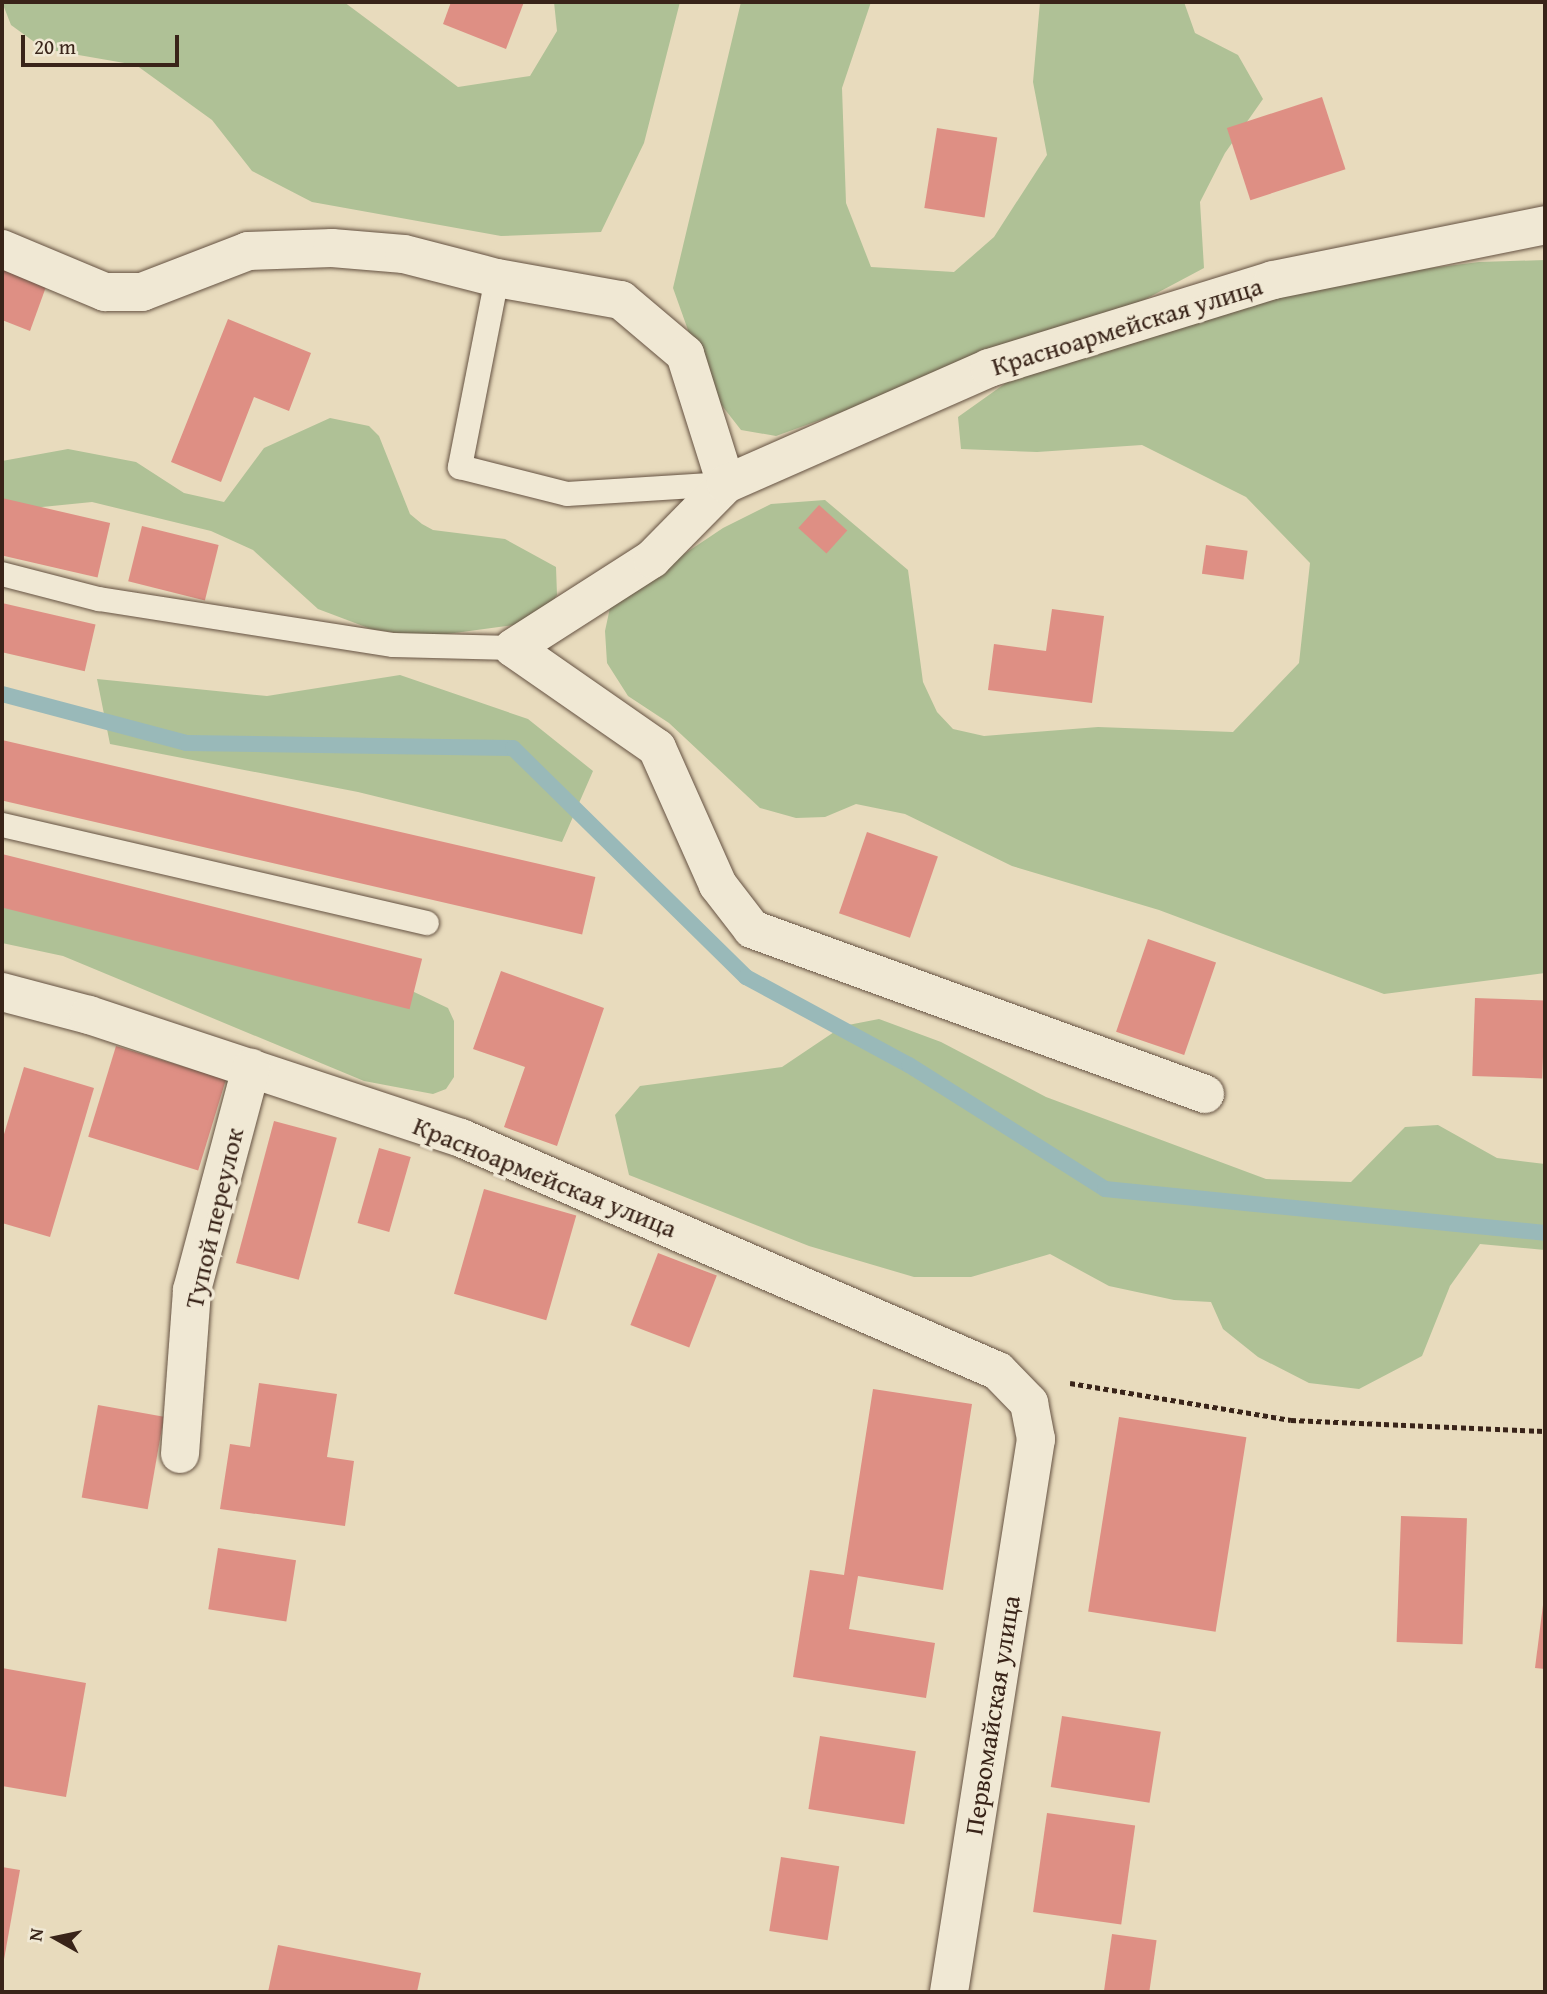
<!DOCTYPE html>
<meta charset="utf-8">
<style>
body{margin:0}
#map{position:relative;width:1547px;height:1994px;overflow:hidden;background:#e8dbbd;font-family:"Gentium Book Plus",serif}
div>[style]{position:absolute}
.green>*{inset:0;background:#afc196}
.stream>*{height:16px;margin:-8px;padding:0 8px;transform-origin:8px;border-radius:8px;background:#99b9b9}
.building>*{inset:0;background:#de8f84;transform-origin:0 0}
.path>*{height:4.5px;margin-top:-2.25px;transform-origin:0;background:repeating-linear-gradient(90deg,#392419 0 5px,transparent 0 8.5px)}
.roads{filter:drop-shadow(0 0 2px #655242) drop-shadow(0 0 2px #655242)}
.service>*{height:24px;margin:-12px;padding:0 12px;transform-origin:12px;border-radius:12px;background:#f0e8d4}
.minor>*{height:38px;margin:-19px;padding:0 19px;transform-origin:19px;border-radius:19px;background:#f0e8d4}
span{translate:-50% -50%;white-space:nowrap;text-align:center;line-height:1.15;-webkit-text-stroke:7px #f0e8d4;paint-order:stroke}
.street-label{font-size:26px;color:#392419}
.frame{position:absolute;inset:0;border:4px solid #392419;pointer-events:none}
.north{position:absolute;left:21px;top:1903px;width:70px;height:70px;-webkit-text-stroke:5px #f0e8d4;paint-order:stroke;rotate:279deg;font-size:19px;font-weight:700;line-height:28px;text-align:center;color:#392419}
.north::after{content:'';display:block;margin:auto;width:24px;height:32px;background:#392419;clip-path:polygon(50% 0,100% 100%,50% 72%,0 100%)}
.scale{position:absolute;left:21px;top:35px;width:158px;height:32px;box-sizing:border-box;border:4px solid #392419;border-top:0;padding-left:9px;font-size:21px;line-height:24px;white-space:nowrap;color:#392419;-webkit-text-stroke:5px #f0e8d4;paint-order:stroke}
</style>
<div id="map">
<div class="green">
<i style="clip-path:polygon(2px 2px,344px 2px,458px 87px,530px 76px,557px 31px,554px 2px,680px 2px,644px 143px,601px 232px,501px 236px,312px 202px,252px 171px,212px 120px,136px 65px,44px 49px,11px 25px)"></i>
<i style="clip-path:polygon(741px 2px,871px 2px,842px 88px,846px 203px,871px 267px,954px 272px,994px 237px,1047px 155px,1033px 82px,1040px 2px,1184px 2px,1195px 33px,1238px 55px,1263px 99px,1225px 153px,1200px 202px,1204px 268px,1127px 309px,776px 436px,741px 430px,709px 389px,673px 288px)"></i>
<i style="clip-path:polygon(1545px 260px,1545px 973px,1384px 994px,1159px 910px,1012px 866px,905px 814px,856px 804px,825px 817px,796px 818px,760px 808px,669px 723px,628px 696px,607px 663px,605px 631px,611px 603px,723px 528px,771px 504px,825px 500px,908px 570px,923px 682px,937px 712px,953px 729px,984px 736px,1098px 727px,1233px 732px,1299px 663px,1310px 563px,1246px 497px,1142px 445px,1037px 452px,961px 449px,958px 417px,1010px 380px,1214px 314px,1351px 278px,1479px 262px)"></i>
<i style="clip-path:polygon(330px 418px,369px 426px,379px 436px,410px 514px,422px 524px,433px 530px,505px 539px,556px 567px,557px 595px,541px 617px,529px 623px,425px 637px,371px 629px,318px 609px,253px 550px,211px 531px,92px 502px,2px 511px,2px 461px,68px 449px,136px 462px,184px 493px,224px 502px,264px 448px)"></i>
<i style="clip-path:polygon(400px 675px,528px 719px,593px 771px,562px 842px,358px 792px,110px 744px,97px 679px,267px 696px)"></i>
<i style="clip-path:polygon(2px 902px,309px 961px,395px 983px,448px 1008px,454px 1021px,454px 1077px,446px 1089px,433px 1094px,364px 1081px,63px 956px,2px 943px)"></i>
<i style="clip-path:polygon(879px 1019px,941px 1042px,1046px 1097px,1266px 1179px,1351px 1182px,1405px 1127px,1438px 1125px,1497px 1158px,1545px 1164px,1545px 1250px,1480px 1244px,1450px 1286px,1422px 1356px,1359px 1389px,1309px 1383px,1258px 1357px,1223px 1329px,1211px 1302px,1174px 1300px,1109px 1286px,1050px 1254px,971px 1277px,914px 1277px,809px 1246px,629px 1175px,615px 1115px,640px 1086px,782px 1067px,843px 1026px)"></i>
</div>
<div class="stream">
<i style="left:2px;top:694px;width:190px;rotate:14.9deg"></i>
<i style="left:186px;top:743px;width:327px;rotate:0.9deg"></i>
<i style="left:513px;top:748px;width:327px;rotate:44.5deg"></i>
<i style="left:746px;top:977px;width:185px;rotate:28.4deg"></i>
<i style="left:909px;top:1065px;width:232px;rotate:32.3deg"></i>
<i style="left:1105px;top:1189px;width:442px;rotate:5.7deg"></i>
</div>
<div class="building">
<i style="clip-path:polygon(451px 2px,524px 2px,506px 49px,443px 24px)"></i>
<i style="left:1322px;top:97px;width:76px;height:100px;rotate:72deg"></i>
<i style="left:937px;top:128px;width:61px;height:81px;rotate:9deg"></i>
<i style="clip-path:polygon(2px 267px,47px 284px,30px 331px,2px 320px)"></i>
<i style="clip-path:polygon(228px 319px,311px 353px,289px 411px,254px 397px,221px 482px,171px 462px)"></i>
<i style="left:2px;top:498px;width:111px;height:56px;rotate:13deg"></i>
<i style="left:819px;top:505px;width:38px;height:31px;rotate:42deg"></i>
<i style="left:142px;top:526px;width:79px;height:57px;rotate:14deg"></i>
<i style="left:1206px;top:545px;width:42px;height:29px;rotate:8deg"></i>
<i style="left:2px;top:603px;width:96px;height:48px;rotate:13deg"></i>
<i style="clip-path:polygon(1052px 609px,1104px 616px,1092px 703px,988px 690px,994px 644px,1046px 651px)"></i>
<i style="left:2px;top:740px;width:609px;height:59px;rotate:13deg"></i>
<i style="left:867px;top:832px;width:75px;height:86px;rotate:19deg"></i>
<i style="left:2px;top:854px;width:433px;height:52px;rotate:14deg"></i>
<i style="left:1148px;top:939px;width:72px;height:98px;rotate:19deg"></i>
<i style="clip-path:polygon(501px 971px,604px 1008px,557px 1146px,504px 1127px,525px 1067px,473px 1049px)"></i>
<i style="left:1475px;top:998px;width:70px;height:78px;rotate:2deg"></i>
<i style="left:116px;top:1046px;width:115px;height:95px;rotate:17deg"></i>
<i style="clip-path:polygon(24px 1067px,94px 1088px,50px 1237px,2px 1223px,2px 1141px)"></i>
<i style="left:274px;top:1121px;width:65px;height:147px;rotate:15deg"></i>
<i style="left:379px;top:1148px;width:33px;height:78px;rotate:16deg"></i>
<i style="left:484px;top:1189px;width:96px;height:109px;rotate:16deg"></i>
<i style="left:658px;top:1253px;width:63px;height:77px;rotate:21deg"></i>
<i style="clip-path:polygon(259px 1383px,337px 1394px,327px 1457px,354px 1461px,345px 1526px,220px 1509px,230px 1444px,250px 1447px)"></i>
<i style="clip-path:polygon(873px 1389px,972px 1404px,943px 1590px,858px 1576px,849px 1629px,935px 1643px,926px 1698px,793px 1677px,810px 1570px,844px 1575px)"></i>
<i style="left:98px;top:1405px;width:67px;height:94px;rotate:10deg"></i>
<i style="left:1119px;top:1417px;width:129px;height:197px;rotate:9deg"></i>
<i style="left:1401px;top:1516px;width:66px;height:126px;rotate:2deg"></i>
<i style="left:218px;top:1548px;width:79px;height:62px;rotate:9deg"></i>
<i style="clip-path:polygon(1544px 1597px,1545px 1597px,1545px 1669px,1535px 1668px)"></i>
<i style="clip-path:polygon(2px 1668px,86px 1683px,66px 1797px,2px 1786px)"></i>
<i style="left:1062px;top:1716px;width:100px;height:72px;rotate:9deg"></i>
<i style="left:820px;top:1736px;width:97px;height:74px;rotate:9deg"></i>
<i style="left:1047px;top:1813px;width:89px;height:100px;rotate:8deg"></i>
<i style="left:781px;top:1857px;width:59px;height:75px;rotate:9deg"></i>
<i style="clip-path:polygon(2px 1867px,20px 1870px,3px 1965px,2px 1965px)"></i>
<i style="left:1112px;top:1934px;width:45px;height:59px;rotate:8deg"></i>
<i style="clip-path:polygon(278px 1945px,421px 1973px,417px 1992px,268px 1992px)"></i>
</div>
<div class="path">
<i style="left:1070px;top:1383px;width:224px;rotate:9.5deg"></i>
<i style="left:1291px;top:1420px;width:254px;rotate:2.5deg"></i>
</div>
<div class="roads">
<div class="service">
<i style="left:497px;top:278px;width:193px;rotate:101.1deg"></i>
<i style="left:460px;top:467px;width:110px;rotate:14.2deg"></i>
<i style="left:567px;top:494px;width:159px;rotate:-3.6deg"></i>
<i style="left:2px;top:574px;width:100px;rotate:14.5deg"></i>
<i style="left:99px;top:599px;width:298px;rotate:8.9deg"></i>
<i style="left:393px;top:645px;width:120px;rotate:1.4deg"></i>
<i style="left:2px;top:825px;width:436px;rotate:13deg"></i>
</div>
<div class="minor">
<i style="left:2px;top:249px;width:112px;rotate:22.7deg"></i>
<i style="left:105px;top:292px;width:37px"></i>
<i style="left:142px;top:292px;width:114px;rotate:-21.1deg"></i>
<i style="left:248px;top:251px;width:84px;rotate:-2deg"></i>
<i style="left:332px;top:248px;width:72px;rotate:4.8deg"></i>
<i style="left:404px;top:254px;width:96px;rotate:14.5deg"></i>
<i style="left:497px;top:278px;width:126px;rotate:10.1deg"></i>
<i style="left:621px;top:300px;width:84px;rotate:40.2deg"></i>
<i style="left:685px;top:354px;width:136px;rotate:72.5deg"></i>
<i style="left:2px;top:992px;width:90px;rotate:14.8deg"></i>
<i style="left:89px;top:1015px;width:392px;rotate:18.3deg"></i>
<i style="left:461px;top:1138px;width:585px;rotate:23.46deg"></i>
<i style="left:998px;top:1371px;width:45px;rotate:45.9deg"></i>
<i style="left:1029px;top:1403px;width:37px;rotate:79deg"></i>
<i style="left:1036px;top:1439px;width:560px;rotate:98.94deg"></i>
<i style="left:1205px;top:1094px;width:482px;rotate:-160deg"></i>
<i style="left:752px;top:929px;width:56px;rotate:-127.7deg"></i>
<i style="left:718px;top:885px;width:150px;rotate:-114deg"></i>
<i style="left:657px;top:748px;width:175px;rotate:-145.2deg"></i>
<i style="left:513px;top:648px;width:165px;rotate:-32.6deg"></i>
<i style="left:652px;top:559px;width:105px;rotate:-45.4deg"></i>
<i style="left:726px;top:484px;width:287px;rotate:-23.8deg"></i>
<i style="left:989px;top:368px;width:297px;rotate:-17.2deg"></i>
<i style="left:1273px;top:280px;width:278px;rotate:-11.4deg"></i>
<i style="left:180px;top:1454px;width:164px;rotate:-85.8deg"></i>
<i style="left:192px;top:1290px;width:230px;rotate:-75.1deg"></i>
</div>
</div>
<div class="street-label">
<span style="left:1127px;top:326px;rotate:-17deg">Красноармейская улица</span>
<span style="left:545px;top:1177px;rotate:22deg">Красноармейская улица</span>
<span style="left:214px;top:1218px;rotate:-77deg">Тупой переулок</span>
<span style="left:992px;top:1715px;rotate:-81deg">Первомайская улица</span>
</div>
<div class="frame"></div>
<div class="north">N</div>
<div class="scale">20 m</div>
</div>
